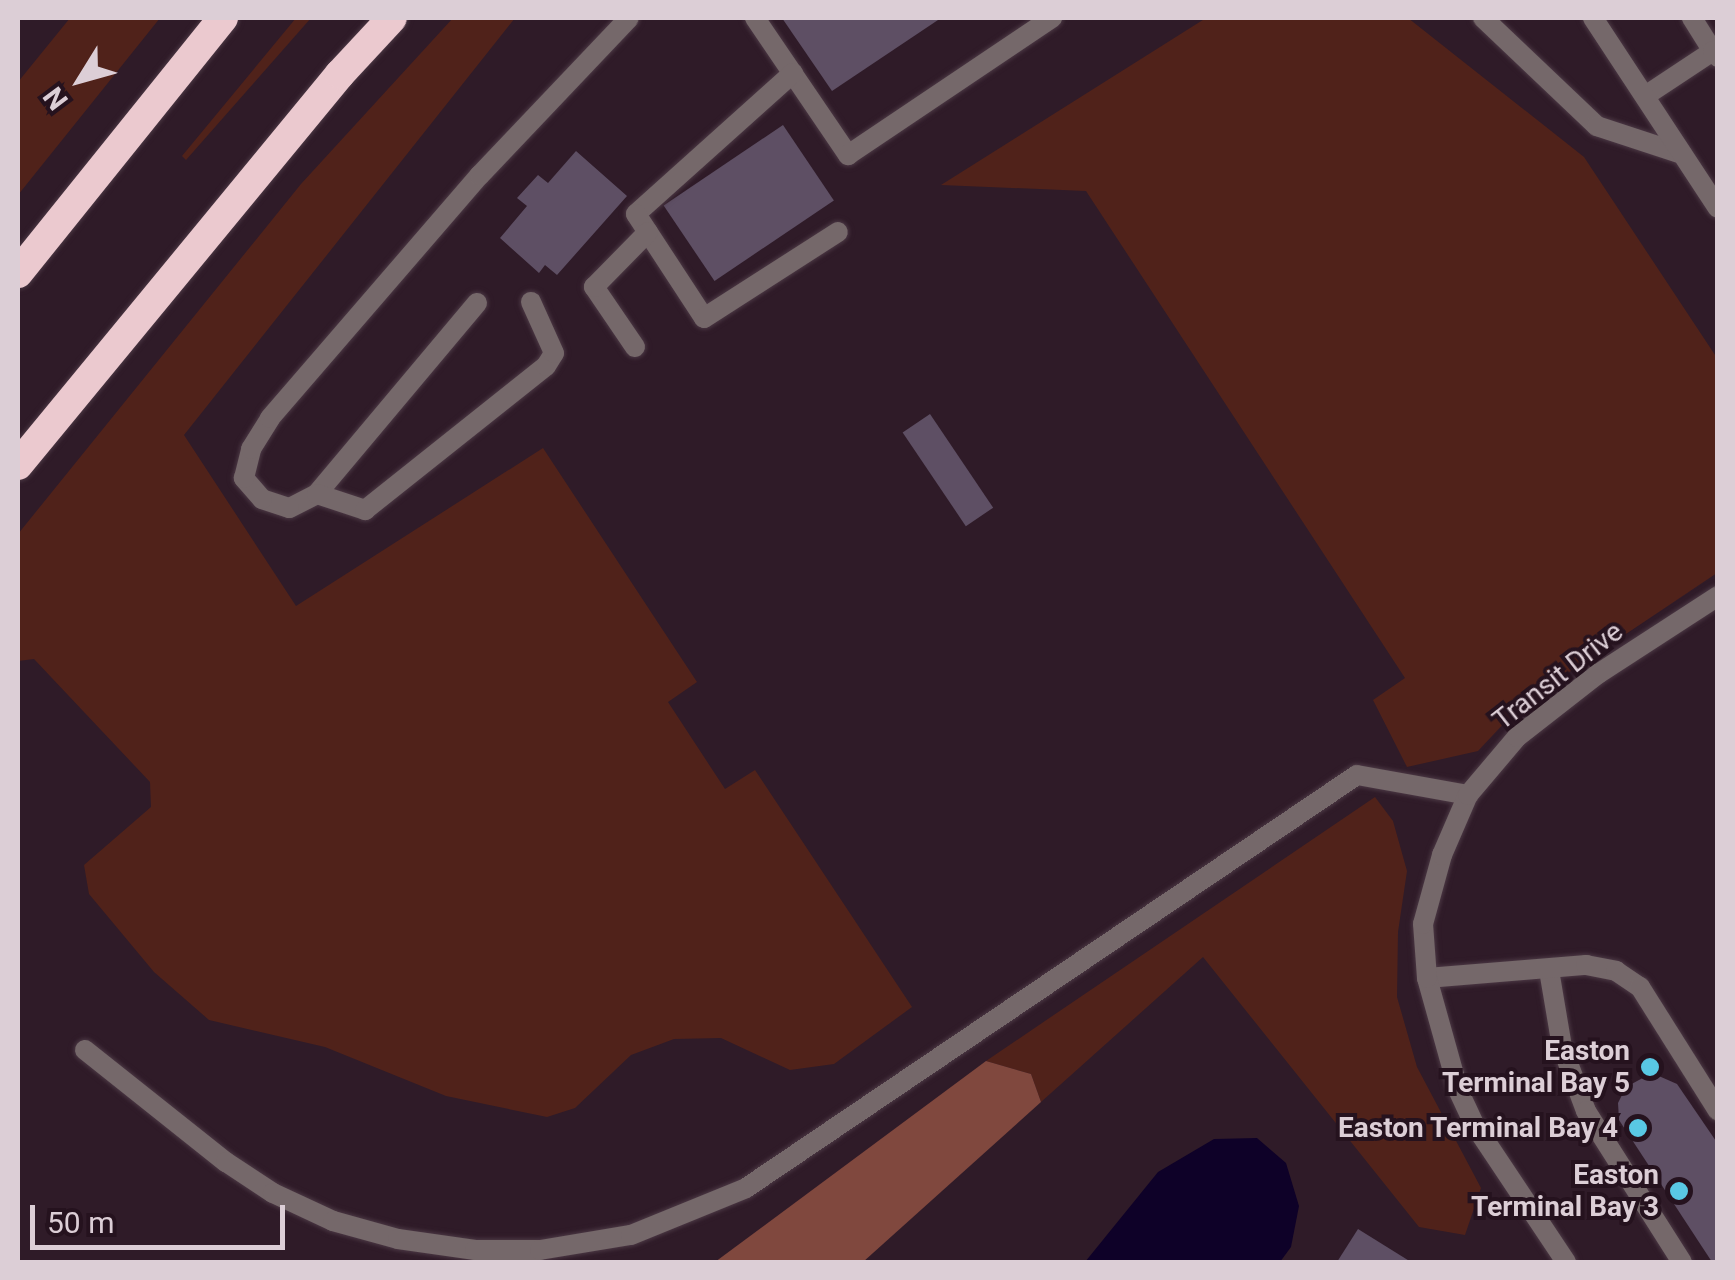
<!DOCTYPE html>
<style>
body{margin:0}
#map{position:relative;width:1735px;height:1280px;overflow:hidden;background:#2f1b28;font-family:Roboto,sans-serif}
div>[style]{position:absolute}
.green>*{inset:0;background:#50221a}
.forest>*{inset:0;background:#80483e}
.water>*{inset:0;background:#0e0128}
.building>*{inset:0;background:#5e4f64;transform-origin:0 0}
.roads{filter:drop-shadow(0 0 2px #4b3844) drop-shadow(0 0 2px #4b3844)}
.service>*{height:20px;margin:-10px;padding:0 10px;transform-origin:10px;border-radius:10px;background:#75686a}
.minor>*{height:20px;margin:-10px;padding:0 10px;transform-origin:10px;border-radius:10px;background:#75686a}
.motorway>*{height:30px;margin:-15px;padding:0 15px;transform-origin:15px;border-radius:15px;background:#ebc9cf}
.dots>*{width:28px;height:28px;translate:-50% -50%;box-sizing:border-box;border:5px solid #25121e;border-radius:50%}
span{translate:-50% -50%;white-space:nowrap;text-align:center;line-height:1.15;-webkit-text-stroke:8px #25121e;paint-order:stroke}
.street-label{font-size:28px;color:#dcced6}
.poi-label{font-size:28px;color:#dcced6;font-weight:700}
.right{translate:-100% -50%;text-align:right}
.frame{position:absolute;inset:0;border:20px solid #dcced6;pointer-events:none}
.north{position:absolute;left:30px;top:30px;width:100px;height:100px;-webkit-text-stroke:8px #25121e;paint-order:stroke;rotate:233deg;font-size:28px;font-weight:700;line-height:40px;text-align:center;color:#dcced6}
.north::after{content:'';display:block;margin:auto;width:35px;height:45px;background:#dcced6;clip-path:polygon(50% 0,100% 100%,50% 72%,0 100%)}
.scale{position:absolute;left:30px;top:1205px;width:255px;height:45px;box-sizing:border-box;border:5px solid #dcced6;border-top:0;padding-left:12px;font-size:30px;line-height:35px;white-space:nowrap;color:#dcced6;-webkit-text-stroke:8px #25121e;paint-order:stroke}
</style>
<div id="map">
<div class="green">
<i style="clip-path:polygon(70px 18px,160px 18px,18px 195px,18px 82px)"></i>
<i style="clip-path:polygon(296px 18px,311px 18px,186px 160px,182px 156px)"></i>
<i style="clip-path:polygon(453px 18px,515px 18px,184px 435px,296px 606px,543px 448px,697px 682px,668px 702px,725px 789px,755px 770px,912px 1007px,834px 1064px,790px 1070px,721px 1038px,674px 1039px,631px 1055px,575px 1108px,547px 1117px,446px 1096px,325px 1047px,209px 1020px,154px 972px,89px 894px,84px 865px,151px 807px,150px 782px,34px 659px,18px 661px,18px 534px,301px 184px)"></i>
<i style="clip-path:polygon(1206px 18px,1408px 18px,1584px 157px,1717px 358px,1717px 573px,1523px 703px,1478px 751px,1407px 767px,1373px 700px,1405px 678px,1086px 191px,941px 185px)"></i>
<i style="clip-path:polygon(1375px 797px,1393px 821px,1407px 871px,1398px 932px,1397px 997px,1417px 1067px,1481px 1188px,1465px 1235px,1419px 1227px,1203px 957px,1041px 1102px,1031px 1074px,986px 1061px)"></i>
</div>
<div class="forest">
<i style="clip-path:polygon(986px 1061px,1031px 1074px,1041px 1102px,863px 1262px,715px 1262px)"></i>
</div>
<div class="water">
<i style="clip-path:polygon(1257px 1138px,1286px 1163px,1299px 1206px,1291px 1247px,1280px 1262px,1085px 1262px,1158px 1172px,1214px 1139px)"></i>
</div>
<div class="building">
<i style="clip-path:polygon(782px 18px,941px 18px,832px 91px)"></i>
<i style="left:783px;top:125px;width:91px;height:144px;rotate:56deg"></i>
<i style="clip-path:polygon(576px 151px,627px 196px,557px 275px,545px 265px,539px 273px,500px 238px,527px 206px,517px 198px,538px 175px,548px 183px)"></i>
<i style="left:930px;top:414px;width:113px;height:33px;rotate:56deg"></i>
<i style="clip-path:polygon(1652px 1073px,1677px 1084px,1718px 1144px,1718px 1262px,1712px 1262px,1619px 1120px,1618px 1103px,1626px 1087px)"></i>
<i style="clip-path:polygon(1358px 1229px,1411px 1262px,1337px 1262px)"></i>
</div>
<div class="roads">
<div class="service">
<i style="left:755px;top:18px;width:166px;rotate:55.8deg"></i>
<i style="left:848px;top:155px;width:246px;rotate:-33.9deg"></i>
<i style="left:1483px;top:18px;width:157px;rotate:43.5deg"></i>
<i style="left:1597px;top:126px;width:89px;rotate:18.2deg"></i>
<i style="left:1692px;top:18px;width:39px;rotate:58deg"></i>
<i style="left:793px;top:73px;width:211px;rotate:138.1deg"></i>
<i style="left:636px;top:214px;width:124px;rotate:56.8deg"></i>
<i style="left:704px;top:318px;width:159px;rotate:-32.7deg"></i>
<i style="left:1645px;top:96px;width:82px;rotate:-33.5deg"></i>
<i style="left:1713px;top:51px;width:8px;rotate:50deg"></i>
<i style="left:477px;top:303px;width:249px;rotate:130deg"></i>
<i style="left:317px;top:494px;width:31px;rotate:153deg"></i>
<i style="left:289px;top:508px;width:28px;rotate:-162deg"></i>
<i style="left:262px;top:499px;width:28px;rotate:-131deg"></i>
<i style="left:244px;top:478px;width:30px;rotate:-76deg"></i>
<i style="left:251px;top:449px;width:36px;rotate:-58deg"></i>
<i style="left:270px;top:418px;width:321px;rotate:-49.2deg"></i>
<i style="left:480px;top:175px;width:216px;rotate:-46.5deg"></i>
<i style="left:635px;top:347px;width:73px;rotate:-124.3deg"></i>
<i style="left:594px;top:287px;width:77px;rotate:-45.5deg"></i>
<i style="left:317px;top:494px;width:51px;rotate:18.4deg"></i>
<i style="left:365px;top:510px;width:231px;rotate:-38.5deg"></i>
<i style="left:546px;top:366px;width:15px;rotate:-58deg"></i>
<i style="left:554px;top:353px;width:56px;rotate:-114.3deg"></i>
<i style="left:1549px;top:970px;width:78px;rotate:80.4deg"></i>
<i style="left:1562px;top:1047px;width:68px;rotate:69.4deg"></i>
<i style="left:1586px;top:1111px;width:179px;rotate:57.6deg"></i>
<i style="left:1427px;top:978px;width:160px;rotate:-4.7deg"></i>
<i style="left:1586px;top:965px;width:31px;rotate:11deg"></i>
<i style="left:1616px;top:971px;width:29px;rotate:34deg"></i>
<i style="left:1640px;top:987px;width:146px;rotate:57.8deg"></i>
<i style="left:85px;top:1050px;width:180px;rotate:38.5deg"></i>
<i style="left:226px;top:1162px;width:56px;rotate:33.4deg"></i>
<i style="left:273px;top:1193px;width:66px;rotate:25deg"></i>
<i style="left:333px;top:1221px;width:67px;rotate:15.5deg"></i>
<i style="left:398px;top:1239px;width:78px;rotate:8.1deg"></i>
<i style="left:475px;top:1250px;width:65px"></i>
<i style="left:540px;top:1250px;width:92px;rotate:-9.4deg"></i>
<i style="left:631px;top:1235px;width:124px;rotate:-22.2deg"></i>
<i style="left:746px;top:1188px;width:737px;rotate:-34.06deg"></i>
<i style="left:1357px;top:775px;width:113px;rotate:10.2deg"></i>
</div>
<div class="minor">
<i style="left:1593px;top:18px;width:227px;rotate:56.7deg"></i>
<i style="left:1566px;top:1262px;width:166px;rotate:-123.7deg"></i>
<i style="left:1474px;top:1124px;width:38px;rotate:-115deg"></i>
<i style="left:1458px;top:1089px;width:115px;rotate:-105.6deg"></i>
<i style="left:1427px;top:978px;width:54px;rotate:-94.2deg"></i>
<i style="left:1423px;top:924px;width:72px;rotate:-74.6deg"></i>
<i style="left:1442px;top:855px;width:65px;rotate:-66.6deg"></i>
<i style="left:1468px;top:795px;width:76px;rotate:-49.8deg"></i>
<i style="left:1517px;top:737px;width:103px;rotate:-37.9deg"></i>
<i style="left:1598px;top:674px;width:143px;rotate:-33deg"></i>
</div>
<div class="motorway">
<i style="left:18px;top:273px;width:327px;rotate:-51.2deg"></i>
<i style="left:18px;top:465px;width:507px;rotate:-50.53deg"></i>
<i style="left:340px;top:74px;width:76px;rotate:-47.1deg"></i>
</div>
</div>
<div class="dots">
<i style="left:1650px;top:1067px;background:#59c8e4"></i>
<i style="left:1638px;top:1128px;background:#59c8e4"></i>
<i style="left:1679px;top:1191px;background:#59c8e4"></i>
</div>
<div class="street-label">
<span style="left:1558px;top:676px;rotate:-38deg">Transit Drive</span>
</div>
<div class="poi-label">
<span class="right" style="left:1630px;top:1067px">Easton<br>Terminal Bay 5</span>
<span class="right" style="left:1618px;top:1128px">Easton Terminal Bay 4</span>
<span class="right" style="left:1659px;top:1191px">Easton<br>Terminal Bay 3</span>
</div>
<div class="frame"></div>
<div class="north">N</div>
<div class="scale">50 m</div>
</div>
